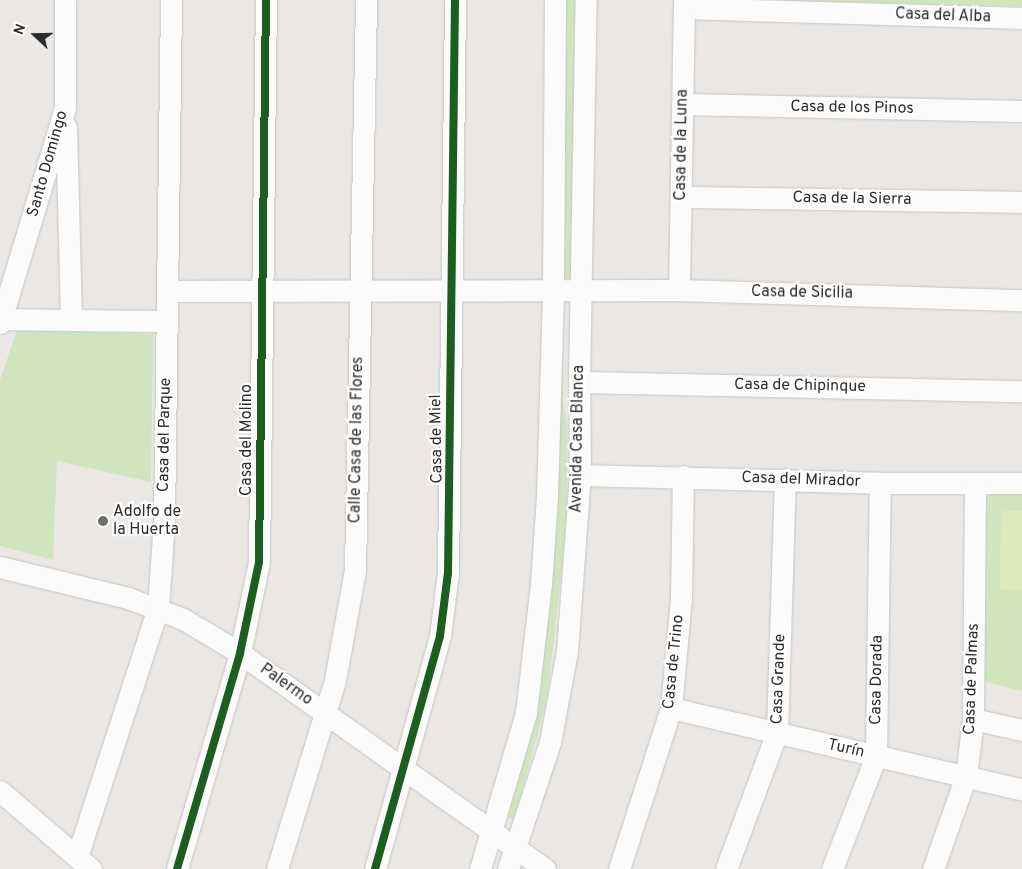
<!DOCTYPE html>
<meta charset="utf-8">
<style>
body{margin:0}
#map{position:relative;width:1022px;height:869px;overflow:hidden;background:#eae7e4;font-family:Overpass,sans-serif}
div>[style]{position:absolute}
.green>*{inset:0;background:#d0e5bd}
.pitch>*{inset:0;background:#dbe9bb}
.roads{filter:drop-shadow(0 0 1px #c6c6c6) drop-shadow(0 0 1px #c6c6c6)}
.minor>*{height:21px;margin:-10.5px;padding:0 10.5px;transform-origin:10.5px;border-radius:10.5px;background:#fcfbfb}
.cycleway>*{height:8px;margin:-4px;padding:0 4px;transform-origin:4px;border-radius:4px;background:#1b5e20}
.dots>*{width:14px;height:14px;translate:-50% -50%;box-sizing:border-box;border:2px solid #fff;border-radius:50%}
span{translate:-50% -50%;white-space:nowrap;text-align:center;line-height:1.15;-webkit-text-stroke:4.5px #fff;paint-order:stroke}
.street-label{font-size:16px;color:#2d2d2d}
.poi-label{font-size:16px;color:#2d2d2d}
.left{translate:0 -50%;text-align:left}
.north{position:absolute;left:10px;top:10px;width:50px;height:50px;-webkit-text-stroke:4px #fff;paint-order:stroke;rotate:291deg;font-size:14px;font-weight:700;line-height:20px;text-align:center;color:#2d2d2d}
.north::after{content:'';display:block;margin:auto;width:18px;height:22px;background:#2d2d2d;clip-path:polygon(50% 0,100% 100%,50% 72%,0 100%)}
</style>
<div id="map">
<div class="green">
<i style="clip-path:polygon(561px 0,575px 0,571px 278px,562px 277px)"></i>
<i style="clip-path:polygon(745px 0,1022px 0,1022px 6px)"></i>
<i style="clip-path:polygon(17px 330px,153px 334px,151px 482px,57px 461px,53px 560px,0 546px,0 380px)"></i>
<i style="clip-path:polygon(557px 343px,563px 343px,563px 401px,567px 423px,567px 523px,547px 700px,514px 821px,502px 813px,532px 711px)"></i>
<i style="clip-path:polygon(993px 491px,1022px 491px,1022px 691px,980px 681px,982px 503px)"></i>
</div>
<div class="pitch">
<i style="clip-path:polygon(1002px 511px,1022px 511px,1022px 590px,999px 589px)"></i>
</div>
<div class="roads">
<div class="minor">
<i style="left:684px;top:8px;width:338px;rotate:1.7deg"></i>
<i style="left:682px;top:104px;width:340px;rotate:1.2deg"></i>
<i style="left:66px;top:127px;width:193px;rotate:88.5deg"></i>
<i style="left:681px;top:197px;width:341px;rotate:0.8deg"></i>
<i style="left:679px;top:290px;width:290px;rotate:-89deg"></i>
<i style="left:167px;top:291px;width:512px;rotate:-0.11deg"></i>
<i style="left:679px;top:290px;width:343px;rotate:1.7deg"></i>
<i style="left:2px;top:319px;width:164px;rotate:0.7deg"></i>
<i style="left:0;top:323px;width:225px;rotate:-73.2deg"></i>
<i style="left:65px;top:108px;width:108px;rotate:-90deg"></i>
<i style="left:579px;top:382px;width:443px;rotate:1.2deg"></i>
<i style="left:580px;top:475px;width:300px;rotate:1.5deg"></i>
<i style="left:880px;top:483px;width:142px"></i>
<i style="left:0;top:567px;width:132px;rotate:13.6deg"></i>
<i style="left:128px;top:598px;width:59px;rotate:20.9deg"></i>
<i style="left:183px;top:619px;width:66px;rotate:30.8deg"></i>
<i style="left:240px;top:653px;width:374px;rotate:35.3deg"></i>
<i style="left:671px;top:708px;width:360px;rotate:13.1deg"></i>
<i style="left:973px;top:719px;width:50px;rotate:12.7deg"></i>
<i style="left:0;top:791px;width:120px;rotate:40.6deg"></i>
<i style="left:77px;top:857px;width:263px;rotate:-72deg"></i>
<i style="left:158px;top:607px;width:86px;rotate:-86deg"></i>
<i style="left:164px;top:521px;width:521px;rotate:-89.23deg"></i>
<i style="left:177px;top:869px;width:225px;rotate:-73.7deg"></i>
<i style="left:240px;top:653px;width:93px;rotate:-78.2deg"></i>
<i style="left:259px;top:562px;width:562px;rotate:-89.29deg"></i>
<i style="left:277px;top:869px;width:198px;rotate:-72.9deg"></i>
<i style="left:335px;top:680px;width:112px;rotate:-79.7deg"></i>
<i style="left:355px;top:570px;width:570px;rotate:-88.89deg"></i>
<i style="left:375px;top:869px;width:242px;rotate:-74.4deg"></i>
<i style="left:440px;top:636px;width:64px;rotate:-82.8deg"></i>
<i style="left:448px;top:573px;width:573px;rotate:-89.3deg"></i>
<i style="left:480px;top:869px;width:163px;rotate:-73.6deg"></i>
<i style="left:526px;top:713px;width:130px;rotate:-83.4deg"></i>
<i style="left:541px;top:584px;width:88px;rotate:-86.1deg"></i>
<i style="left:547px;top:496px;width:205px;rotate:-88.3deg"></i>
<i style="left:553px;top:291px;width:291px;rotate:-89.6deg"></i>
<i style="left:508px;top:869px;width:134px;rotate:-71.7deg"></i>
<i style="left:550px;top:742px;width:93px;rotate:-79.4deg"></i>
<i style="left:567px;top:651px;width:176px;rotate:-85.8deg"></i>
<i style="left:580px;top:475px;width:93px;rotate:-90.6deg"></i>
<i style="left:579px;top:382px;width:382px;rotate:-89deg"></i>
<i style="left:619px;top:869px;width:169px;rotate:-72.1deg"></i>
<i style="left:671px;top:708px;width:109px;rotate:-84.8deg"></i>
<i style="left:681px;top:599px;width:123px;rotate:-89.1deg"></i>
<i style="left:726px;top:869px;width:146px;rotate:-69.6deg"></i>
<i style="left:777px;top:732px;width:253px;rotate:-88.2deg"></i>
<i style="left:832px;top:869px;width:121px;rotate:-68.7deg"></i>
<i style="left:876px;top:756px;width:273px;rotate:-89.2deg"></i>
<i style="left:933px;top:869px;width:99px;rotate:-70.5deg"></i>
<i style="left:966px;top:776px;width:57px;rotate:-83deg"></i>
<i style="left:973px;top:719px;width:236px;rotate:-89.5deg"></i>
</div>
</div>
<div class="cycleway">
<i style="left:177px;top:869px;width:225px;rotate:-73.7deg"></i>
<i style="left:240px;top:653px;width:93px;rotate:-78.2deg"></i>
<i style="left:259px;top:562px;width:562px;rotate:-89.29deg"></i>
<i style="left:375px;top:869px;width:242px;rotate:-74.4deg"></i>
<i style="left:440px;top:636px;width:64px;rotate:-82.8deg"></i>
<i style="left:448px;top:573px;width:573px;rotate:-89.3deg"></i>
</div>
<div class="dots">
<i style="left:103px;top:521px;background:#6f6e6d"></i>
</div>
<div class="street-label">
<span style="left:943px;top:16px;rotate:2deg">Casa del Alba</span>
<span style="left:852px;top:108px;rotate:1deg">Casa de los Pinos</span>
<span style="left:682px;top:145px;rotate:-89deg">Casa de la Luna</span>
<span style="left:48px;top:164px;rotate:-74deg">Santo Domingo</span>
<span style="left:852px;top:199px;rotate:1deg">Casa de la Sierra</span>
<span style="left:802px;top:293px;rotate:1deg">Casa de Sicilia</span>
<span style="left:800px;top:386px;rotate:1deg">Casa de Chipinque</span>
<span style="left:165px;top:435px;rotate:-89deg">Casa del Parque</span>
<span style="left:437px;top:439px;rotate:-91deg">Casa de Miel</span>
<span style="left:578px;top:439px;rotate:-89deg">Avenida Casa Blanca</span>
<span style="left:247px;top:440px;rotate:-90deg">Casa del Molino</span>
<span style="left:357px;top:440px;rotate:-89deg">Calle Casa de las Flores</span>
<span style="left:801px;top:480px;rotate:2deg">Casa del Mirador</span>
<span style="left:674px;top:662px;rotate:-84deg">Casa de Trino</span>
<span style="left:779px;top:679px;rotate:-88deg">Casa Grande</span>
<span style="left:972px;top:679px;rotate:-88deg">Casa de Palmas</span>
<span style="left:877px;top:680px;rotate:-89deg">Casa Dorada</span>
<span style="left:286px;top:685px;rotate:35deg">Palermo</span>
<span style="left:846px;top:749px;rotate:13deg">Turín</span>
</div>
<div class="poi-label">
<span class="left" style="left:113px;top:521px">Adolfo de<br>la Huerta</span>
</div>
<div class="north">N</div>
</div>
